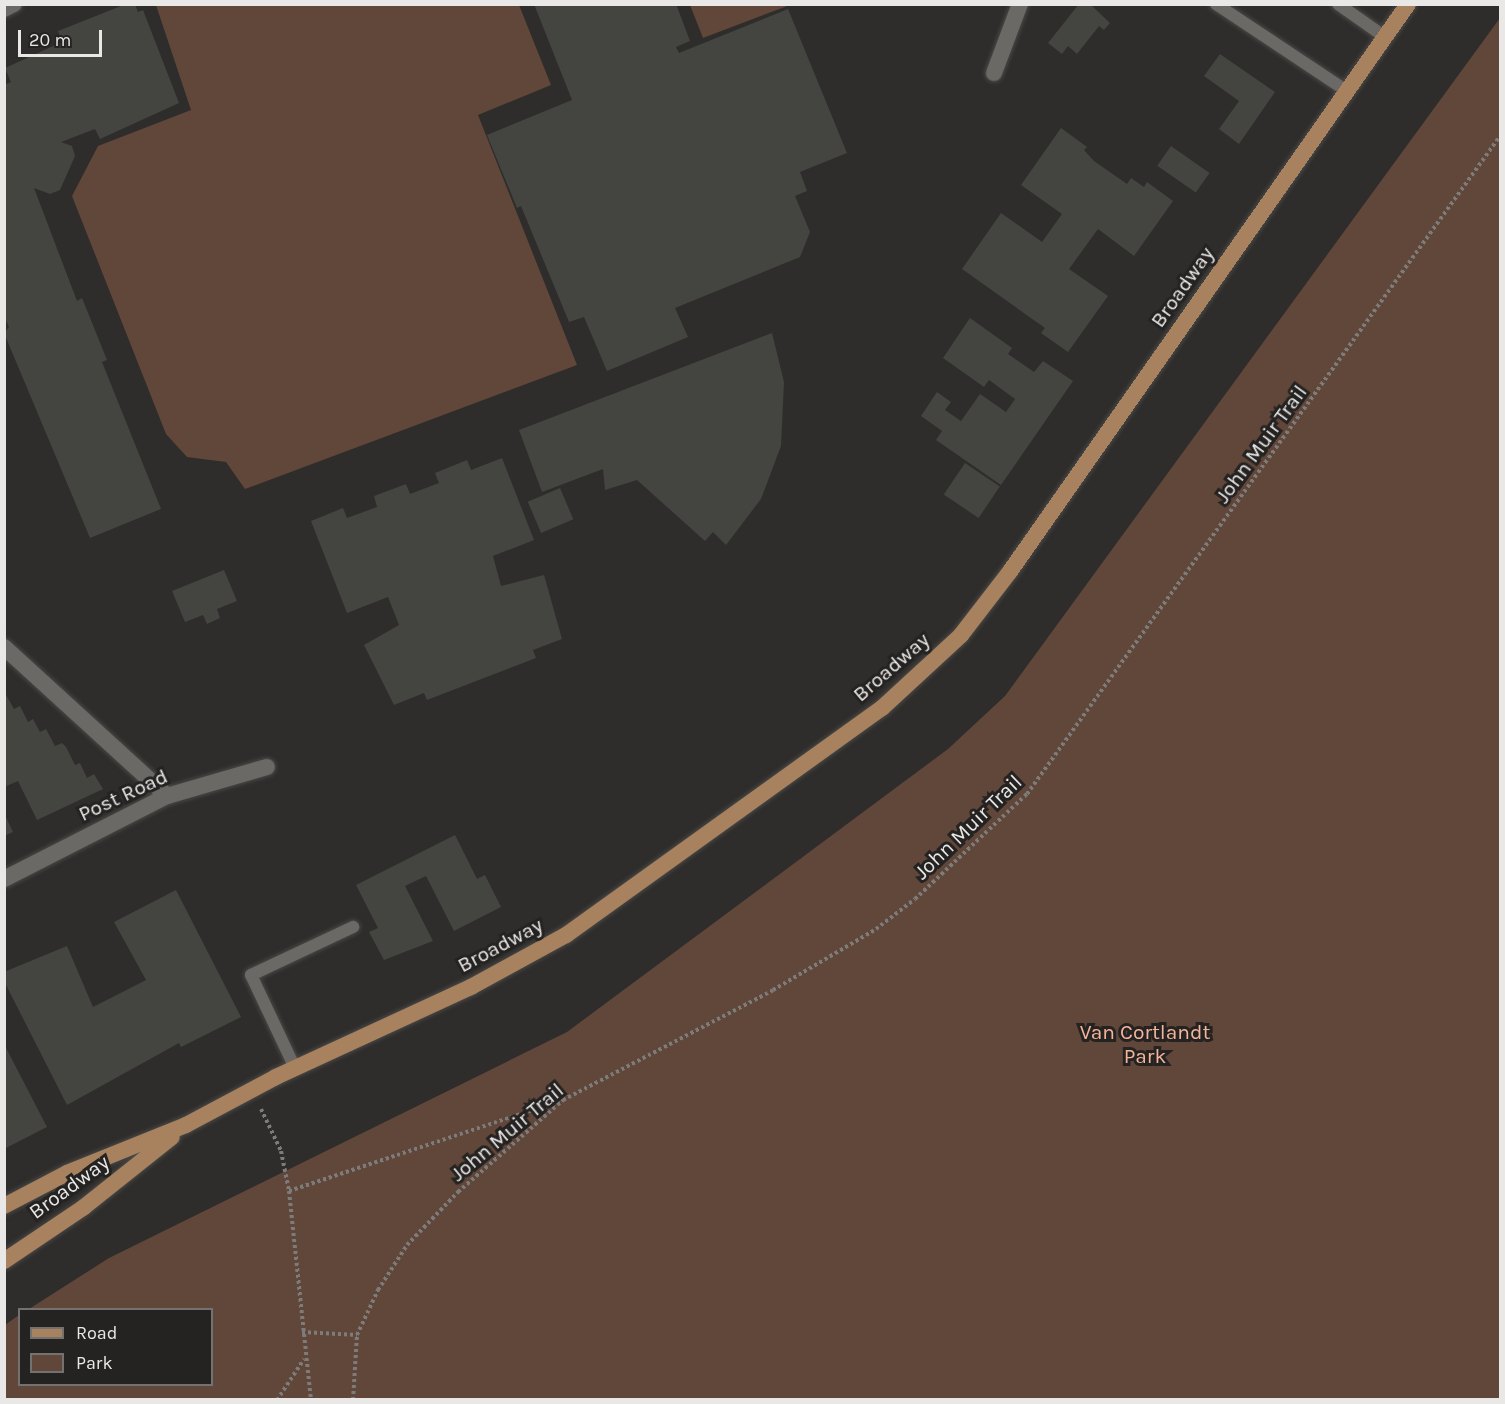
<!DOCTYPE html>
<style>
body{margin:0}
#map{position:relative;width:1505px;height:1404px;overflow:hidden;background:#2e2d2b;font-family:Karla,sans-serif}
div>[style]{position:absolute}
.green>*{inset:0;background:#61463a}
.building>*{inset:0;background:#444441;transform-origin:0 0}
.path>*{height:4px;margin-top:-2px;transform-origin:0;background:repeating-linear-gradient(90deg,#7d7c7a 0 3px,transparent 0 6px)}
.roads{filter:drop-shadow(0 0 2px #494846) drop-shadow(0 0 2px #494846)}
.service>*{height:12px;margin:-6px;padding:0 6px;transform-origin:6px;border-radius:6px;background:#6b6966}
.minor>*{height:16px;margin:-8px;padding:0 8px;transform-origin:8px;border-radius:8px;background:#6b6966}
.primary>*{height:16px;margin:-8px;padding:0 8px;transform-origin:8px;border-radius:8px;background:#a8825e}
span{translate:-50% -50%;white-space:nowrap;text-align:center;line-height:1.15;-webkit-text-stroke:6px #252321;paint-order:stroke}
.street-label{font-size:21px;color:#e9e8e7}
.park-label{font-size:21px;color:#f5b59b}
.frame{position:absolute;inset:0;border:6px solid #e9e8e7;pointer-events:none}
.legend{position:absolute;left:18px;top:1308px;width:195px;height:78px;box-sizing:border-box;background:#252321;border:2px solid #737270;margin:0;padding:8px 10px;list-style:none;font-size:18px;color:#e9e8e7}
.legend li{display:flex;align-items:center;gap:12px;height:30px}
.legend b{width:30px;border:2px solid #737270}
.scale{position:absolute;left:18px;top:30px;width:84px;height:27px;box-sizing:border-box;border:3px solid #e9e8e7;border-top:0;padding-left:8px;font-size:18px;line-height:21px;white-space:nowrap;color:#e9e8e7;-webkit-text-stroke:4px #252321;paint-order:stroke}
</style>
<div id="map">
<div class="green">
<i style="clip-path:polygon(156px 5px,519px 5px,551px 85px,478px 115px,577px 365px,245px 489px,226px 462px,187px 457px,166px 434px,72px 196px,98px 146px,191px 110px)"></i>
<i style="clip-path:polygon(690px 5px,790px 5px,703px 38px)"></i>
<i style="clip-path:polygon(1500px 18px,1500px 1399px,5px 1399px,5px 1325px,19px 1315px,20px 1384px,212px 1384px,212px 1310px,29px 1309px,109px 1258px,567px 1032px,948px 749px,1005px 696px)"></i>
</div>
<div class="building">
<i style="clip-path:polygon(126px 4px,135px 4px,138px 12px,143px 10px,179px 103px,100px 139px,95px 129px,61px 142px,72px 146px,75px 156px,60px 190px,50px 194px,34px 188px,77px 301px,82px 298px,107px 360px,102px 362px,161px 509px,90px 538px,4px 333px,9px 327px,4px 316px,4px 85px,11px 82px,5px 68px,62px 42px,58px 31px)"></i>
<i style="clip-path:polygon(534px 4px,676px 4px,690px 41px,676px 47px,679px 53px,788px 9px,847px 153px,800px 172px,807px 191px,795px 196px,810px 232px,800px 257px,675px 308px,688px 337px,607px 371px,584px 317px,569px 322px,521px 206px,517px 208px,487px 135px,572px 100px)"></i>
<i style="clip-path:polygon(1079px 4px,1090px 4px,1110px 23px,1104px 30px,1099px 26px,1077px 54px,1068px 46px,1062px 54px,1048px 43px)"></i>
<i style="clip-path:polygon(1220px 54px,1275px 92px,1239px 144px,1219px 129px,1239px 101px,1204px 76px)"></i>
<i style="clip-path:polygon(1061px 128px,1087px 147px,1084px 150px,1094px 161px,1127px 184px,1131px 178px,1144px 187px,1147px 182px,1173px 201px,1134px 256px,1098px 229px,1069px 269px,1108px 296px,1068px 352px,1041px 333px,1045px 328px,962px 269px,1001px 213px,1042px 242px,1062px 214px,1021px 185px)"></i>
<i style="left:1171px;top:146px;width:47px;height:24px;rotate:35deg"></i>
<i style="clip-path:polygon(970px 318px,1012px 348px,1008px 354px,1034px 372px,1043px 361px,1073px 381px,1001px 485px,936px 440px,942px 431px,921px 416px,937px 392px,951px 402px,945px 410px,961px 421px,980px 394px,1006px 412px,1015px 399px,989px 380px,984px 387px,943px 358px)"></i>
<i style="clip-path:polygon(772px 333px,784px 382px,781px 446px,761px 499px,726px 545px,713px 532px,705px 541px,637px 480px,605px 490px,603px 469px,542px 492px,519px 430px)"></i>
<i style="clip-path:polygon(502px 458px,534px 540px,493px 556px,501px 586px,544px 575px,562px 639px,533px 650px,536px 658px,427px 700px,424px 693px,394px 705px,364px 645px,399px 625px,388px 597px,347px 613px,311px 521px,343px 508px,347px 518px,377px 507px,374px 496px,406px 484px,410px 494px,439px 483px,435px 473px,467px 460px,471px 470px)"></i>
<i style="left:965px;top:463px;width:42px;height:38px;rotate:34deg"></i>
<i style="left:560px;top:488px;width:34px;height:35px;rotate:67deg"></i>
<i style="clip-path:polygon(224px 570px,237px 601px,217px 609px,220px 618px,207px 624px,203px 615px,185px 622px,172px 591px)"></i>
<i style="clip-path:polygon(4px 691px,14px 709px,20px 706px,28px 722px,33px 719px,40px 732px,46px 729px,55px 746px,62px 743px,66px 747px,75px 765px,80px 763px,87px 778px,94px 774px,103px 789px,37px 820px,18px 781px,4px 787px)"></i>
<i style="clip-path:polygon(4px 813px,13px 832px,4px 836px)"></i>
<i style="clip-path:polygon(455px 835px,477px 879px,485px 875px,501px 907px,454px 931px,426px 876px,405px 886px,433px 941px,384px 960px,369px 932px,378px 928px,356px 885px)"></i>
<i style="clip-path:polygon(176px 890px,241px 1017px,181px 1047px,179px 1043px,67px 1105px,4px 981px,4px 972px,67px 946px,93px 1007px,146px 980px,114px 922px)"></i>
<i style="clip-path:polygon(4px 1044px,47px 1127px,4px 1149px)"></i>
</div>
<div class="path">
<i style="left:261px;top:1109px;width:47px;rotate:64.5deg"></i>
<i style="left:281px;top:1151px;width:41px;rotate:78.7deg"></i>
<i style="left:289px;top:1191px;width:210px;rotate:84deg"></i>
<i style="left:289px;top:1191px;width:285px;rotate:-18.4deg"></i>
<i style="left:302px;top:1332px;width:55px;rotate:3.1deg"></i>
<i style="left:277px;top:1400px;width:49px;rotate:-56.6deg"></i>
<i style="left:353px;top:1400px;width:65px;rotate:-86.5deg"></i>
<i style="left:357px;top:1335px;width:50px;rotate:-65deg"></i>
<i style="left:378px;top:1290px;width:54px;rotate:-57.2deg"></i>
<i style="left:407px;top:1245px;width:74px;rotate:-46.1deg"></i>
<i style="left:458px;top:1192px;width:140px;rotate:-41.2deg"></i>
<i style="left:563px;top:1100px;width:237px;rotate:-27.6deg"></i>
<i style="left:773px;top:990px;width:120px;rotate:-30.6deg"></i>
<i style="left:876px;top:929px;width:49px;rotate:-37.6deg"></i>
<i style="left:915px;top:899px;width:154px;rotate:-43.2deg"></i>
<i style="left:1027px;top:794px;width:810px;rotate:-54.29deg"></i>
</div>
<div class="roads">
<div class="service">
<i style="left:1216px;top:4px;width:157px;rotate:33.6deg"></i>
<i style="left:1338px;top:4px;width:57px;rotate:35.1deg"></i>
<i style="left:295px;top:1068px;width:103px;rotate:-115.3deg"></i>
<i style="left:251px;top:975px;width:113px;rotate:-25.2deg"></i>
</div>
<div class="minor">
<i style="left:4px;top:9px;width:11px;rotate:-27deg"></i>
<i style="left:994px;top:73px;width:74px;rotate:-69.4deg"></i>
<i style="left:4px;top:647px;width:221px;rotate:42.4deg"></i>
<i style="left:4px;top:879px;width:183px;rotate:-27deg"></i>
<i style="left:167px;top:796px;width:104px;rotate:-16.2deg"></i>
</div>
<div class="primary">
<i style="left:4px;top:1206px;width:71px;rotate:-27.6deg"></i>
<i style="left:67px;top:1173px;width:128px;rotate:-22deg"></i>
<i style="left:186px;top:1125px;width:102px;rotate:-28.1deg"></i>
<i style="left:276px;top:1077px;width:215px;rotate:-24.8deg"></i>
<i style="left:471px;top:987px;width:108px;rotate:-28.7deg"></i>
<i style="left:566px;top:935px;width:389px;rotate:-35.7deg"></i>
<i style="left:882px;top:708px;width:108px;rotate:-42.7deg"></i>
<i style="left:961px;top:635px;width:82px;rotate:-52.4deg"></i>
<i style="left:1011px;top:570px;width:691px;rotate:-54.95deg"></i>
<i style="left:4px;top:1261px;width:97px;rotate:-34deg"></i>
<i style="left:84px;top:1207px;width:112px;rotate:-38.5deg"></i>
</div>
</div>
<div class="street-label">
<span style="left:1182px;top:287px;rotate:-55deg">Broadway</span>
<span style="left:1261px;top:444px;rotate:-54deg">John Muir Trail</span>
<span style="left:891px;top:667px;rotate:-41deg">Broadway</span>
<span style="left:123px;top:795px;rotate:-25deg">Post Road</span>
<span style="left:968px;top:827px;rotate:-44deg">John Muir Trail</span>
<span style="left:500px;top:945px;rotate:-28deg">Broadway</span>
<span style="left:507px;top:1132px;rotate:-40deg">John Muir Trail</span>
<span style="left:69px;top:1187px;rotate:-36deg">Broadway</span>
</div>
<div class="park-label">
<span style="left:1145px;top:1044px">Van Cortlandt<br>Park</span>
</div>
<div class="frame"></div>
<ul class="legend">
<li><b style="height:8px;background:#a8825e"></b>Road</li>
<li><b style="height:16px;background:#61463a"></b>Park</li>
</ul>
<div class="scale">20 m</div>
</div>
